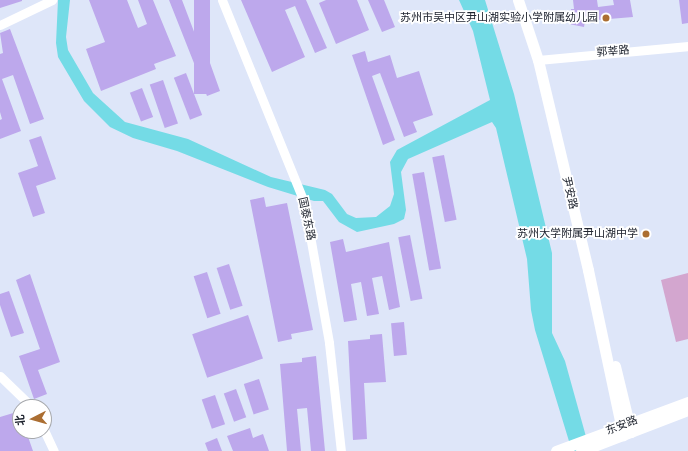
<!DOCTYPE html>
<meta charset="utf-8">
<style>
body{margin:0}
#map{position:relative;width:688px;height:451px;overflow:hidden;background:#dee6f9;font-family:"Sofia Sans Condensed","Noto Sans SC",sans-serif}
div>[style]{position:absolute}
.green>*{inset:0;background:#d3a6cf}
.water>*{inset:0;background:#74dbe6}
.building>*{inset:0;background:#bda8ec;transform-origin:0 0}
.minor>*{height:9px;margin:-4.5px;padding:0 4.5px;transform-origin:4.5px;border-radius:4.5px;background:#fff}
.major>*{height:11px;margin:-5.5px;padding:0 5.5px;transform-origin:5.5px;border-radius:5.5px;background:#fff}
.dots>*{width:11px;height:11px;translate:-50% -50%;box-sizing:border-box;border:2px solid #fff;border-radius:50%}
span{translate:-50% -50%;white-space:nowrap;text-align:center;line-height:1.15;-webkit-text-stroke:3.5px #fff;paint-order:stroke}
.poi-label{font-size:11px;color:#202530}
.right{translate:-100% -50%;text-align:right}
.street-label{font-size:11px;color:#202530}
.north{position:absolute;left:12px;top:399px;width:40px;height:40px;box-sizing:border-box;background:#fff;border:1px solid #a6a8ac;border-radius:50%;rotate:264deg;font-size:11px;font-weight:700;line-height:16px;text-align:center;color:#202530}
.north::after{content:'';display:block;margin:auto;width:14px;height:18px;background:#ab6e32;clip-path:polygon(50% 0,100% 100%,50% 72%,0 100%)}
</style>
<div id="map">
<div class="green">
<i style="clip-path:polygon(688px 273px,688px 339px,676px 342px,661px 280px)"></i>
</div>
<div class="water">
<i style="clip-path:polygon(58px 0,70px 0,66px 37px,68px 50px,93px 93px,125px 122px,188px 139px,271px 177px,325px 190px,332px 194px,347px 214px,356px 218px,376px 217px,390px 206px,394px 194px,390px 162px,397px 150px,490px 100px,473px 31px,459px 0,485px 0,514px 94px,552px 253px,552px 333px,565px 361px,590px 451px,572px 451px,535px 330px,531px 310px,527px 259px,496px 128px,492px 122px,408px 159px,401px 172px,406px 210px,404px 219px,394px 224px,357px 232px,339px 222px,323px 201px,314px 201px,268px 187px,177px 151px,133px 138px,110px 127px,84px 101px,58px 57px,56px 43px)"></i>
</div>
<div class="building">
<i style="clip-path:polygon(0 0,22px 0,22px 1px,0 8px)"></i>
<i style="clip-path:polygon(89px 0,127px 0,138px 28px,147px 24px,138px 0,153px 0,176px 56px,154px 64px,156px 69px,101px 91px,86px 49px,105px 42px)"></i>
<i style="clip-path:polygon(169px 0,182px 0,201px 50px,205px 49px,220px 91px,207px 96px)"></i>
<i style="left:194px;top:0;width:16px;height:94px"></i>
<i style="clip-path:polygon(241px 0,306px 0,327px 48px,315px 53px,295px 6px,285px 10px,305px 57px,272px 72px)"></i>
<i style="clip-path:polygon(326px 0,357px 0,369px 30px,336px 44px,319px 3px)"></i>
<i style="clip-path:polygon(368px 0,384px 0,395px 27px,382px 32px)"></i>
<i style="clip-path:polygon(573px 0,597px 0,598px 7px,614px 5px,613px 0,630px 0,633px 17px,585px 21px,584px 27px,569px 24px,571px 9px,574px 9px)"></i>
<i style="clip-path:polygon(679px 0,688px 0,688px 23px,682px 24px)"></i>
<i style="clip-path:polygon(10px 29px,44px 119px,30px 124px,13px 75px,2px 79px,21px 131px,0 139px,0 120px,2px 119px,0 112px,0 54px,3px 53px,0 33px)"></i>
<i style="clip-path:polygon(365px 51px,368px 62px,390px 55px,397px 78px,419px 71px,433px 115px,413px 122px,417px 132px,404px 137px,380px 73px,372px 76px,395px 140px,383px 145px,352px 55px)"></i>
<i style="left:186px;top:73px;width:45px;height:13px;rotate:69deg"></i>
<i style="left:163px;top:80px;width:46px;height:14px;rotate:71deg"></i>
<i style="left:142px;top:88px;width:31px;height:13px;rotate:69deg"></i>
<i style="clip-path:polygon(41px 136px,56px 179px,36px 186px,45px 213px,33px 217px,18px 173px,38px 166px,29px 140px)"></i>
<i style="left:444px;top:155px;width:66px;height:12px;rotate:79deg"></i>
<i style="left:424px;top:172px;width:98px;height:12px;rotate:80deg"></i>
<i style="clip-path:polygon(264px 197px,266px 207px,287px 203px,313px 330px,291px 334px,292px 339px,278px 342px,250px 200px)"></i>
<i style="left:410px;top:235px;width:65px;height:12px;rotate:79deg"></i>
<i style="clip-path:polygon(343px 239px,346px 252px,389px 242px,400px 307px,389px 310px,382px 276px,372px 278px,379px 314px,367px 316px,361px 282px,351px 284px,357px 320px,344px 322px,330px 242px)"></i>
<i style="left:229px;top:264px;width:44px;height:13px;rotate:72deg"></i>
<i style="left:207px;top:272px;width:44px;height:14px;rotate:72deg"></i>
<i style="clip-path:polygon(30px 274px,60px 362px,38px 370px,47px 394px,34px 399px,19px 356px,40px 349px,16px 280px)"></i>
<i style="clip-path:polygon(9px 291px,24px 333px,11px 337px,0 305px,0 294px)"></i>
<i style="left:248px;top:315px;width:46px;height:59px;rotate:71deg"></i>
<i style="left:404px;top:322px;width:33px;height:13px;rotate:85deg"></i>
<i style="clip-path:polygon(382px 334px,386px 382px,364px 383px,367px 439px,353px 440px,348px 341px,370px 339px,370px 335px)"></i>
<i style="clip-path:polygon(316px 356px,325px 451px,311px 451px,307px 408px,297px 409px,301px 451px,287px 451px,280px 364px,302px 362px,302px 358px)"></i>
<i style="left:259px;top:379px;width:32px;height:16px;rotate:72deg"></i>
<i style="left:236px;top:389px;width:30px;height:13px;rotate:70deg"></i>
<i style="left:215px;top:395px;width:31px;height:14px;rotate:71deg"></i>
<i style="clip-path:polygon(20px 411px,20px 431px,26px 431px,33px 451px,0 451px,0 417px)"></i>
<i style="clip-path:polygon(250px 428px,253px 438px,263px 434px,269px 451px,233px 451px,227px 436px)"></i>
<i style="clip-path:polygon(217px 438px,222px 451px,208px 451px,205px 443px)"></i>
</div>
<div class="minor">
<i style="left:222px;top:0;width:218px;rotate:67.9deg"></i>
<i style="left:304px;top:202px;width:143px;rotate:79.9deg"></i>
<i style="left:329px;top:343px;width:109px;rotate:83.7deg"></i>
<i style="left:0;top:25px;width:58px;rotate:-25.7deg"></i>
<i style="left:538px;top:60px;width:151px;rotate:-5.3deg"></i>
<i style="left:0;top:376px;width:45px;rotate:44.1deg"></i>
<i style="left:44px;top:430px;width:23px;rotate:65deg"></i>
</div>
<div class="major">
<i style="left:518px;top:0;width:63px;rotate:71.6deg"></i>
<i style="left:538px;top:60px;width:216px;rotate:76.6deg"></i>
<i style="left:588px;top:270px;width:169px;rotate:78deg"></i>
<i style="left:615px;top:366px;width:68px;rotate:76.4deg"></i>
<i style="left:556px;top:451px;width:141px;rotate:-20.4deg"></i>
<i style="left:581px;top:451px;width:115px;rotate:-21deg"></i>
</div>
<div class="dots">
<i style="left:606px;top:18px;background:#ab6e32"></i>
<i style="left:646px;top:234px;background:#ab6e32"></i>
</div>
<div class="poi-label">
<span class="right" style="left:598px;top:18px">苏州市吴中区尹山湖实验小学附属幼儿园</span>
<span class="right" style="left:638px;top:234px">苏州大学附属尹山湖中学</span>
</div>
<div class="street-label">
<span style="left:613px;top:52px;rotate:-5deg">郭莘路</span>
<span style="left:569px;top:193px;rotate:77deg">尹安路</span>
<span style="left:306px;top:219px;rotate:78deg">国泰东路</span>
<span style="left:622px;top:426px;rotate:-21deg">东安路</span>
</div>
<div class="north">北</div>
</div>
